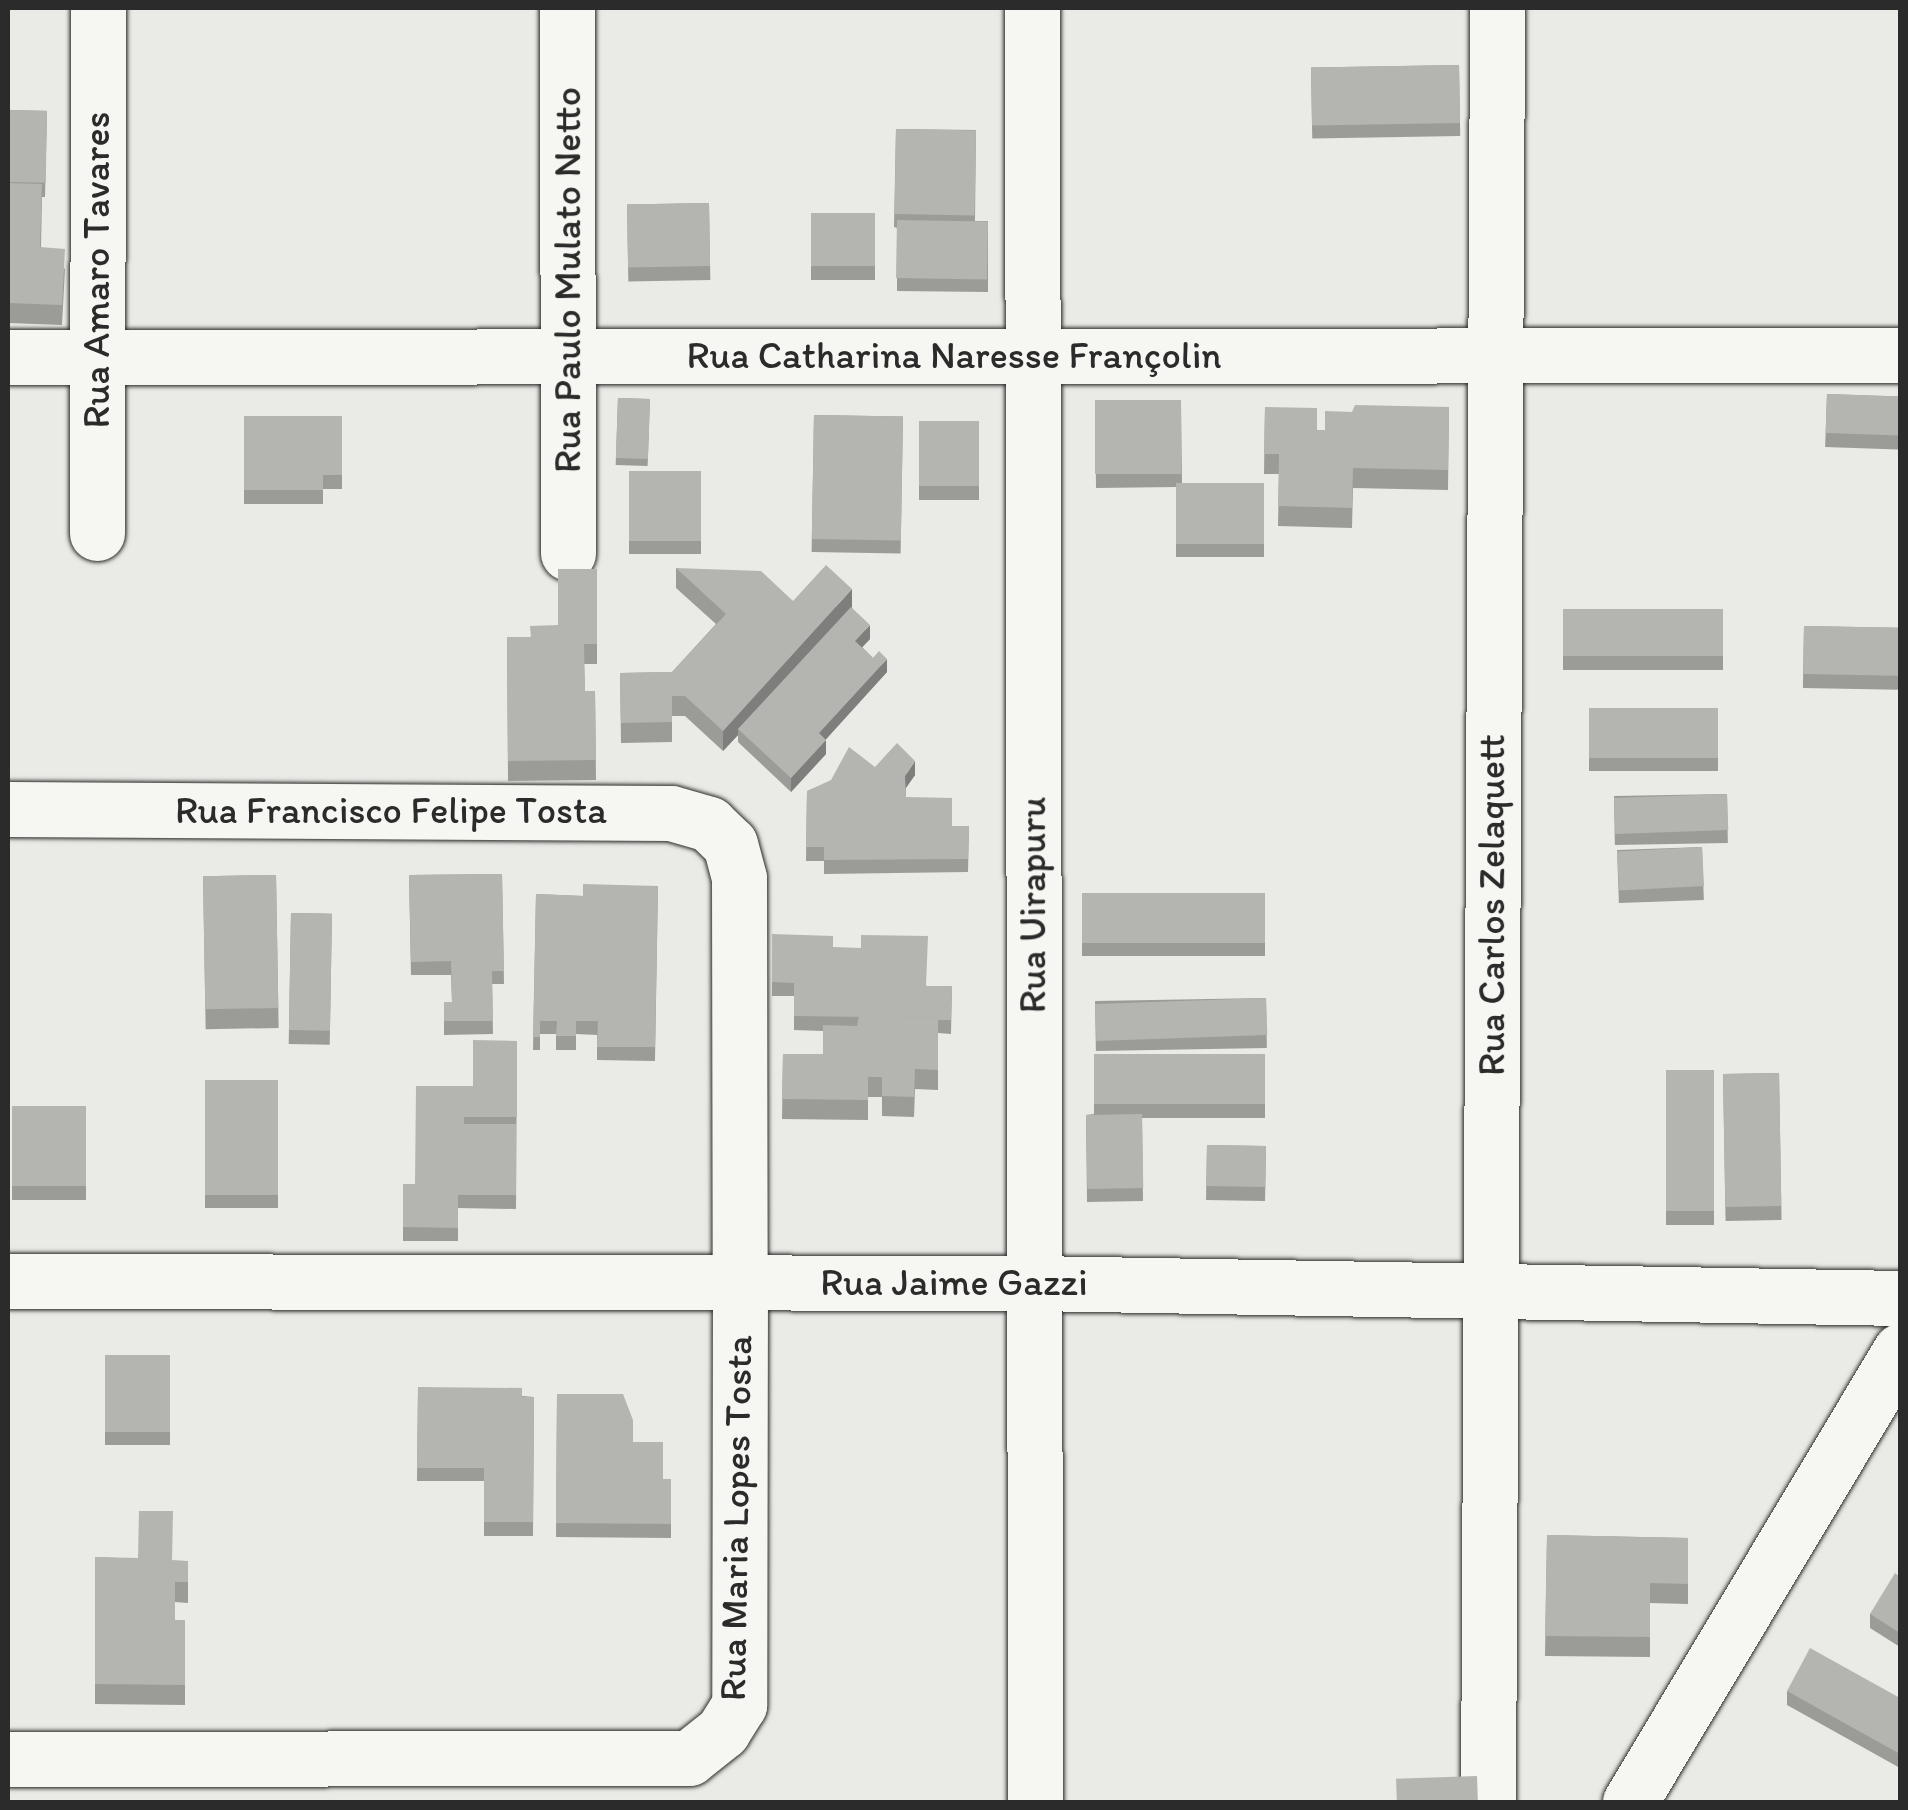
<!DOCTYPE html>
<meta charset="utf-8">
<style>
body{margin:0}
#map{position:relative;width:1908px;height:1810px;overflow:hidden;background:#eaeae6;font-family:Itim,sans-serif}
div>[style]{position:absolute}
.roads{filter:drop-shadow(0 0 2px #2b2b2b) drop-shadow(0 0 2px #2b2b2b)}
.minor>*{height:55px;margin:-27.5px;padding:0 27.5px;transform-origin:27.5px;border-radius:27.5px;background:#f6f6f2}
.wall>*{inset:0;background:#9b9b98;transform-origin:0 0}
.shaded-wall>*{inset:0;background:#7e7e7c}
.building>*{inset:0;background:#b4b4b1;transform-origin:0 0}
span{translate:-50% -50%;white-space:nowrap;text-align:center;line-height:1.15;-webkit-text-stroke:9px #f6f6f2;paint-order:stroke}
.street-label{font-size:38px;color:#2b2b2b}
.frame{position:absolute;inset:0;border:10px solid #2b2b2b;pointer-events:none}
</style>
<div id="map">
<div class="roads">
<div class="minor">
<i style="left:567px;top:8px;width:545px;rotate:89.89deg"></i>
<i style="left:1032px;top:8px;width:1794px;rotate:89.9deg"></i>
<i style="left:8px;top:357px;width:1892px;rotate:-0.06deg"></i>
<i style="left:97px;top:533px;width:525px;rotate:-89.89deg"></i>
<i style="left:8px;top:809px;width:663px;rotate:0.35deg"></i>
<i style="left:671px;top:813px;width:40px;rotate:16deg"></i>
<i style="left:709px;top:824px;width:29px;rotate:44deg"></i>
<i style="left:730px;top:844px;width:35px;rotate:75deg"></i>
<i style="left:739px;top:878px;width:405px;rotate:89.9deg"></i>
<i style="left:740px;top:1283px;width:422px;rotate:90.1deg"></i>
<i style="left:739px;top:1705px;width:31px;rotate:122deg"></i>
<i style="left:723px;top:1731px;width:43px;rotate:141.5deg"></i>
<i style="left:689px;top:1758px;width:681px;rotate:179.92deg"></i>
<i style="left:8px;top:1281px;width:1026px;rotate:0.11deg"></i>
<i style="left:1034px;top:1283px;width:866px;rotate:0.99deg"></i>
<i style="left:1488px;top:1802px;width:1794px;rotate:-89.71deg"></i>
<i style="left:1630px;top:1802px;width:526px;rotate:-59.09deg"></i>
</div>
</div>
<div class="wall">
<i style="left:1459px;top:65px;width:71px;height:148px;rotate:89deg"></i>
<i style="clip-path:polygon(8px 110px,47px 111px,45px 197px,42px 197px,41px 247px,65px 269px,62px 325px,8px 323px)"></i>
<i style="clip-path:polygon(896px 129px,976px 130px,975px 221px,988px 221px,988px 292px,897px 291px,897px 228px,894px 227px)"></i>
<i style="left:709px;top:203px;width:77px;height:82px;rotate:89deg"></i>
<i style="left:811px;top:213px;width:64px;height:67px"></i>
<i style="left:1827px;top:394px;width:73px;height:53px;rotate:2deg"></i>
<i style="left:618px;top:398px;width:32px;height:67px;rotate:2deg"></i>
<i style="clip-path:polygon(1095px 400px,1181px 400px,1182px 483px,1264px 483px,1264px 557px,1176px 557px,1176px 487px,1096px 488px)"></i>
<i style="clip-path:polygon(1265px 407px,1317px 430px,1325px 430px,1352px 412px,1449px 407px,1448px 490px,1353px 488px,1352px 528px,1278px 526px,1279px 474px,1264px 474px)"></i>
<i style="left:814px;top:415px;width:89px;height:137px;rotate:1deg"></i>
<i style="clip-path:polygon(244px 416px,342px 416px,342px 489px,323px 489px,323px 504px,244px 504px)"></i>
<i style="left:919px;top:421px;width:60px;height:79px"></i>
<i style="left:629px;top:471px;width:72px;height:83px"></i>
<i style="clip-path:polygon(676px 568px,793px 601px,852px 608px,870px 639px,862px 647px,887px 672px,825px 740px,826px 754px,791px 792px,738px 742px,738px 735px,723px 751px,685px 716px,672px 716px,672px 742px,621px 743px,620px 673px,672px 672px,716px 624px,676px 588px)"></i>
<i style="clip-path:polygon(597px 569px,597px 664px,584px 664px,585px 691px,595px 691px,596px 780px,508px 781px,507px 637px,530px 637px,558px 625px)"></i>
<i style="left:1723px;top:609px;width:61px;height:160px;rotate:90deg"></i>
<i style="left:1804px;top:626px;width:95px;height:62px;rotate:1deg"></i>
<i style="left:1589px;top:708px;width:129px;height:63px"></i>
<i style="clip-path:polygon(875px 767px,915px 775px,906px 788px,906px 797px,952px 826px,969px 826px,968px 872px,824px 874px,824px 861px,806px 861px,807px 791px)"></i>
<i style="left:1727px;top:794px;width:49px;height:113px;rotate:89deg"></i>
<i style="left:1702px;top:847px;width:53px;height:85px;rotate:88deg"></i>
<i style="clip-path:polygon(502px 874px,504px 984px,492px 984px,493px 1034px,444px 1035px,444px 1002px,452px 1002px,451px 975px,411px 975px,409px 875px)"></i>
<i style="left:276px;top:875px;width:153px;height:73px;rotate:89deg"></i>
<i style="clip-path:polygon(658px 886px,655px 1061px,597px 1060px,597px 1035px,576px 1034px,576px 1050px,556px 1050px,556px 1034px,540px 1034px,540px 1050px,533px 1050px,536px 894px,583px 896px)"></i>
<i style="left:1082px;top:893px;width:183px;height:63px"></i>
<i style="left:291px;top:913px;width:41px;height:131px;rotate:1deg"></i>
<i style="clip-path:polygon(772px 934px,833px 947px,927px 986px,952px 986px,951px 1034px,938px 1033px,938px 1090px,915px 1089px,914px 1117px,882px 1116px,882px 1097px,868px 1097px,868px 1120px,782px 1119px,783px 1054px,823px 1054px,823px 1031px,794px 1030px,794px 996px,772px 996px)"></i>
<i style="left:1266px;top:998px;width:50px;height:171px;rotate:89deg"></i>
<i style="clip-path:polygon(517px 1041px,516px 1209px,458px 1208px,458px 1241px,403px 1241px,403px 1184px,415px 1184px,473px 1086px)"></i>
<i style="clip-path:polygon(1094px 1054px,1265px 1054px,1265px 1118px,1142px 1118px,1143px 1201px,1087px 1202px,1086px 1115px,1094px 1114px)"></i>
<i style="left:1666px;top:1070px;width:48px;height:155px"></i>
<i style="left:1779px;top:1073px;width:147px;height:56px;rotate:89deg"></i>
<i style="left:205px;top:1080px;width:73px;height:128px"></i>
<i style="left:12px;top:1106px;width:74px;height:94px"></i>
<i style="left:1207px;top:1145px;width:59px;height:55px;rotate:1deg"></i>
<i style="left:105px;top:1355px;width:65px;height:90px"></i>
<i style="clip-path:polygon(418px 1387px,534px 1397px,533px 1536px,484px 1536px,484px 1481px,417px 1481px)"></i>
<i style="clip-path:polygon(557px 1394px,633px 1442px,663px 1479px,671px 1479px,671px 1538px,556px 1537px)"></i>
<i style="clip-path:polygon(1547px 1535px,1688px 1538px,1688px 1604px,1650px 1603px,1650px 1657px,1545px 1656px)"></i>
<i style="clip-path:polygon(95px 1557px,188px 1561px,188px 1603px,175px 1602px,175px 1620px,185px 1620px,185px 1705px,95px 1704px)"></i>
<i style="clip-path:polygon(1900px 1577px,1900px 1647px,1870px 1628px,1870px 1614px)"></i>
<i style="clip-path:polygon(1787px 1691px,1900px 1698px,1900px 1768px,1787px 1705px)"></i>
</div>
<div class="shaded-wall">
<i style="clip-path:polygon(852px 589px,852px 609px,738px 729px,738px 735px,723px 751px,723px 731px)"></i>
<i style="clip-path:polygon(870px 625px,870px 639px,855px 655px,855px 641px)"></i>
<i style="clip-path:polygon(887px 659px,887px 672px,819px 747px,819px 733px)"></i>
<i style="clip-path:polygon(826px 740px,826px 754px,791px 792px,791px 778px)"></i>
<i style="clip-path:polygon(915px 761px,915px 775px,905px 789px,905px 776px)"></i>
</div>
<div class="building">
<i style="left:1459px;top:65px;width:58px;height:148px;rotate:89deg"></i>
<i style="left:8px;top:110px;width:39px;height:72px;rotate:1deg"></i>
<i style="left:896px;top:129px;width:80px;height:85px;rotate:1deg"></i>
<i style="clip-path:polygon(8px 183px,42px 184px,40px 247px,65px 249px,62px 305px,8px 303px)"></i>
<i style="left:709px;top:203px;width:63px;height:82px;rotate:89deg"></i>
<i style="left:811px;top:213px;width:64px;height:53px"></i>
<i style="left:897px;top:220px;width:91px;height:58px;rotate:1deg"></i>
<i style="left:1827px;top:394px;width:73px;height:39px;rotate:2deg"></i>
<i style="left:618px;top:398px;width:32px;height:60px;rotate:2deg"></i>
<i style="left:1095px;top:400px;width:86px;height:74px"></i>
<i style="clip-path:polygon(1355px 405px,1449px 407px,1448px 470px,1353px 468px,1352px 508px,1278px 506px,1279px 454px,1264px 454px,1265px 407px,1317px 408px,1317px 430px,1325px 430px,1325px 411px,1352px 412px)"></i>
<i style="left:814px;top:415px;width:89px;height:124px;rotate:1deg"></i>
<i style="clip-path:polygon(244px 416px,342px 416px,342px 475px,323px 475px,323px 490px,244px 490px)"></i>
<i style="left:919px;top:421px;width:60px;height:65px"></i>
<i style="left:629px;top:471px;width:72px;height:70px"></i>
<i style="left:1176px;top:483px;width:88px;height:61px"></i>
<i style="clip-path:polygon(826px 565px,852px 589px,723px 731px,685px 696px,672px 696px,672px 722px,621px 723px,620px 673px,672px 672px,726px 614px,676px 568px,761px 571px,793px 601px)"></i>
<i style="clip-path:polygon(558px 569px,597px 569px,597px 644px,584px 644px,585px 691px,595px 691px,596px 760px,508px 761px,507px 637px,531px 637px,530px 626px,558px 625px)"></i>
<i style="clip-path:polygon(851px 607px,870px 625px,855px 641px,873px 658px,879px 651px,887px 659px,819px 733px,826px 740px,791px 778px,738px 729px)"></i>
<i style="left:1723px;top:609px;width:47px;height:160px;rotate:90deg"></i>
<i style="left:1804px;top:626px;width:95px;height:48px;rotate:1deg"></i>
<i style="left:1589px;top:708px;width:129px;height:50px"></i>
<i style="clip-path:polygon(897px 743px,915px 761px,905px 776px,906px 797px,952px 798px,952px 826px,969px 826px,968px 859px,824px 860px,824px 847px,806px 847px,807px 791px,831px 780px,849px 747px,875px 767px)"></i>
<i style="left:1727px;top:794px;width:36px;height:113px;rotate:88deg"></i>
<i style="left:1702px;top:847px;width:39px;height:85px;rotate:87deg"></i>
<i style="clip-path:polygon(502px 874px,504px 971px,492px 971px,493px 1021px,444px 1021px,444px 1002px,452px 1002px,451px 961px,411px 962px,409px 875px)"></i>
<i style="left:276px;top:875px;width:133px;height:73px;rotate:89deg"></i>
<i style="clip-path:polygon(583px 884px,658px 886px,655px 1047px,597px 1047px,598px 1021px,576px 1021px,576px 1036px,556px 1036px,557px 1021px,540px 1021px,540px 1037px,533px 1037px,536px 894px,583px 896px)"></i>
<i style="left:1082px;top:893px;width:183px;height:50px"></i>
<i style="left:291px;top:913px;width:41px;height:117px;rotate:1deg"></i>
<i style="clip-path:polygon(772px 934px,833px 936px,833px 947px,861px 948px,861px 935px,928px 936px,926px 986px,952px 986px,951px 1020px,938px 1020px,938px 1018px,794px 1016px,794px 983px,772px 982px)"></i>
<i style="left:1266px;top:998px;width:37px;height:171px;rotate:88deg"></i>
<i style="clip-path:polygon(859px 1016px,938px 1018px,938px 1070px,915px 1069px,914px 1097px,882px 1096px,882px 1077px,868px 1077px,868px 1100px,782px 1099px,783px 1054px,823px 1054px,823px 1025px,857px 1026px)"></i>
<i style="clip-path:polygon(473px 1040px,517px 1041px,517px 1117px,464px 1117px,464px 1124px,516px 1124px,516px 1195px,458px 1195px,458px 1228px,403px 1227px,403px 1184px,415px 1184px,416px 1086px,473px 1086px)"></i>
<i style="left:1094px;top:1054px;width:171px;height:50px"></i>
<i style="left:1666px;top:1070px;width:48px;height:141px"></i>
<i style="left:1779px;top:1073px;width:133px;height:56px;rotate:89deg"></i>
<i style="left:205px;top:1080px;width:73px;height:115px"></i>
<i style="left:12px;top:1106px;width:74px;height:80px"></i>
<i style="left:1142px;top:1114px;width:74px;height:56px;rotate:89deg"></i>
<i style="left:1207px;top:1145px;width:59px;height:41px;rotate:1deg"></i>
<i style="left:105px;top:1355px;width:65px;height:77px"></i>
<i style="clip-path:polygon(418px 1387px,522px 1388px,522px 1397px,534px 1397px,533px 1522px,484px 1522px,484px 1468px,417px 1468px)"></i>
<i style="clip-path:polygon(557px 1394px,623px 1394px,633px 1420px,633px 1442px,663px 1442px,663px 1479px,671px 1479px,671px 1524px,556px 1523px)"></i>
<i style="clip-path:polygon(139px 1511px,173px 1511px,172px 1561px,188px 1561px,188px 1582px,175px 1582px,175px 1620px,185px 1620px,185px 1685px,95px 1684px,95px 1557px,138px 1558px)"></i>
<i style="clip-path:polygon(1547px 1535px,1688px 1538px,1688px 1584px,1650px 1583px,1650px 1637px,1545px 1636px)"></i>
<i style="clip-path:polygon(1895px 1573px,1900px 1577px,1900px 1633px,1870px 1614px)"></i>
<i style="clip-path:polygon(1810px 1648px,1900px 1698px,1900px 1754px,1787px 1691px)"></i>
<i style="left:1477px;top:1776px;width:26px;height:81px;rotate:88deg"></i>
</div>
<div class="street-label">
<span style="left:97px;top:270px;rotate:-90deg">Rua Amaro Tavares</span>
<span style="left:568px;top:280px;rotate:-90deg">Rua Paulo Mulato Netto</span>
<span style="left:954px;top:356px">Rua Catharina Naresse Françolin</span>
<span style="left:391px;top:811px">Rua Francisco Felipe Tosta</span>
<span style="left:1033px;top:905px;rotate:-90deg">Rua Uirapuru</span>
<span style="left:1492px;top:905px;rotate:-90deg">Rua Carlos Zelaquett</span>
<span style="left:954px;top:1283px">Rua Jaime Gazzi</span>
<span style="left:736px;top:1518px;rotate:-89deg">Rua Maria Lopes Tosta</span>
</div>
<div class="frame"></div>
</div>
